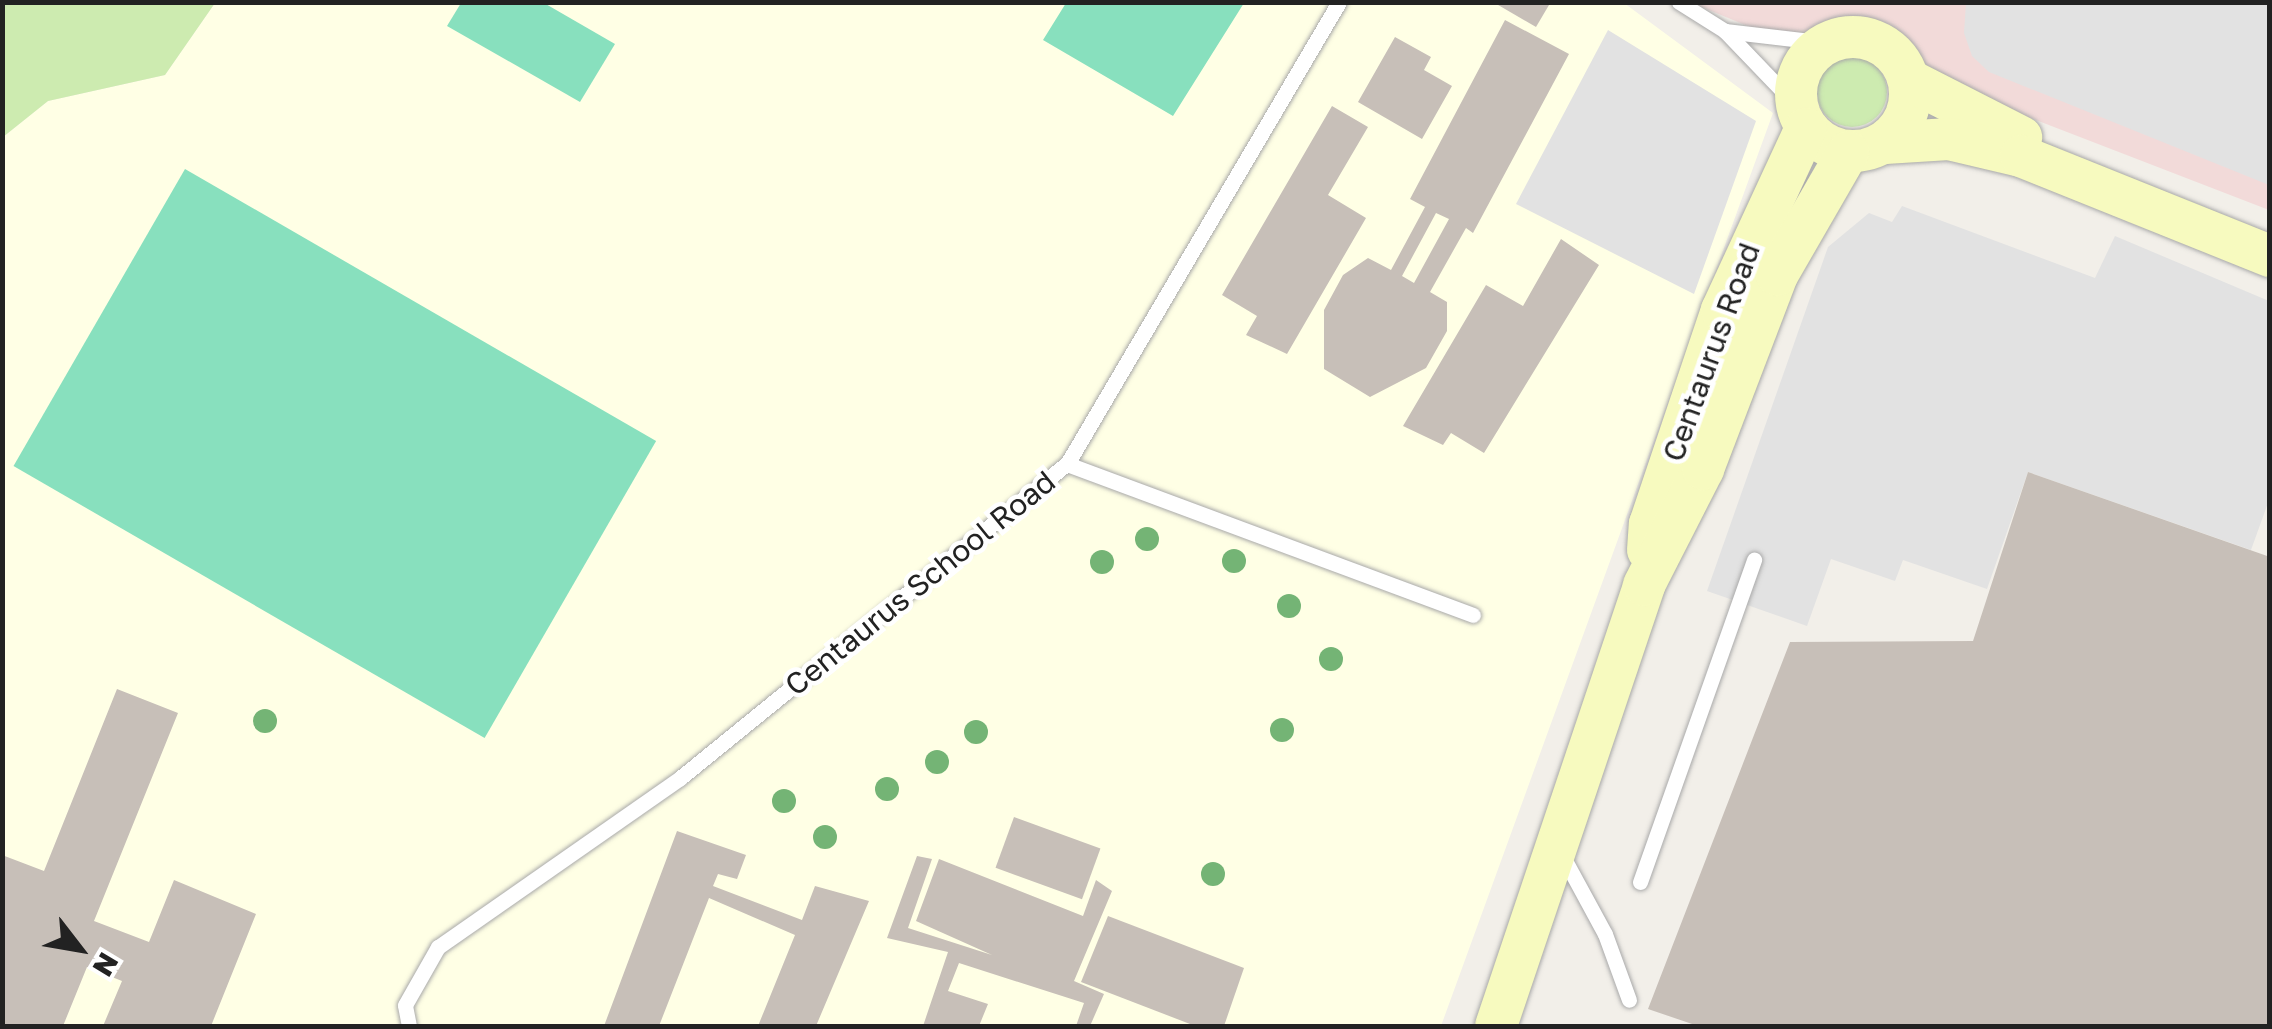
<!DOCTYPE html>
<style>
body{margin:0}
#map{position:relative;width:2272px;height:1029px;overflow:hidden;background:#f2efe9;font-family:"Golos Text",sans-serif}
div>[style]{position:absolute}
.commercial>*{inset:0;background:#f2dad9}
.education>*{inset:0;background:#ffffe5}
.grass>*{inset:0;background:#cdebb0}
.round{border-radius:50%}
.pitch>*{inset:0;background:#88e0be;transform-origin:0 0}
.parking>*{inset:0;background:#e2e2e2}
.building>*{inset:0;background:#c7bfb8;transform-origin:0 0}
.roads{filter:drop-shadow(0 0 2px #a9a9a9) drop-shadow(0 0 2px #a9a9a9)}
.lane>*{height:15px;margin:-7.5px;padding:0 7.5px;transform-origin:7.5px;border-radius:7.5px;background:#fff}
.secondary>*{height:42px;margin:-21px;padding:0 21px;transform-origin:21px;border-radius:21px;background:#f7fabf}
.secondary>.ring{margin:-21px;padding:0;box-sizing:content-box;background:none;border:42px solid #f7fabf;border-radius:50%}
.trees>*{width:24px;height:24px;margin:-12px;border-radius:50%;background:#74b475}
span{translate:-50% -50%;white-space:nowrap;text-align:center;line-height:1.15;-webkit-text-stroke:9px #fff;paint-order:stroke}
.street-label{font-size:30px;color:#222}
.frame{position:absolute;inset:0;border:5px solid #222;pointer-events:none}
.north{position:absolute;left:30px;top:899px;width:100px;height:100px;-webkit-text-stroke:8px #fff;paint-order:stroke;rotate:121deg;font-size:28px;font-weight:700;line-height:40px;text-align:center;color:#222}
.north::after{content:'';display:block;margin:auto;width:35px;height:45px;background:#222;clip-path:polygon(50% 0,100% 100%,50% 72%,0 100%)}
</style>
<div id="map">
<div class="commercial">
<i style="clip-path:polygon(1692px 3px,2269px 3px,2269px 210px,1958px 90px,1928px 72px,1917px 51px,1838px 21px,1809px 35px,1762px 32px)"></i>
</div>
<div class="education">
<i style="clip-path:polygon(215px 3px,1624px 3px,1773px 113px,1441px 1026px,3px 1026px,3px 137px,48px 101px,165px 75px)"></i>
</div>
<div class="grass">
<i style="clip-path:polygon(3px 2px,215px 2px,215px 3px,165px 75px,48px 101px,3px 137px)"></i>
<i class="round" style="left:1817px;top:57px;width:70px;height:70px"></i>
</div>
<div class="pitch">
<i style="clip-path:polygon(461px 3px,544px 3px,615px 44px,580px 102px,447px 26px)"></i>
<i style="clip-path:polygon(1066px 3px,1066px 2px,1244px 3px,1173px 116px,1043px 40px)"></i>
<i style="left:185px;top:169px;width:544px;height:343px;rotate:30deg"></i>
</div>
<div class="parking">
<i style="clip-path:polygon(1966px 3px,2269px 3px,2269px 185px,1989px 72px,1972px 56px,1964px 33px)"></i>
<i style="clip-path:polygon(1608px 30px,1756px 121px,1694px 294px,1516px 204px)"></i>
<i style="clip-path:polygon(1902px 206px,2095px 278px,2115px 236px,2269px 301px,2269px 500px,2251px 550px,2028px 472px,1987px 589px,1903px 560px,1895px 581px,1831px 559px,1807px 626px,1707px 591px,1828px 247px,1869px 213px,1892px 222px)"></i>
</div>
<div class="building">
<i style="clip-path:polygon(1493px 2px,1546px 2px,1549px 5px,1536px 27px)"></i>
<i style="clip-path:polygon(evenodd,1505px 20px,1569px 54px,1473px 233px,1466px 228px,1430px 292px,1447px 302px,1447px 331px,1426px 368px,1370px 397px,1324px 369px,1324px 310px,1343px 275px,1368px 258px,1391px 270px,1425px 207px,1410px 199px,1505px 20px,1436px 213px,1449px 219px,1414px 283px,1402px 276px,1436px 213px)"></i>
<i style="clip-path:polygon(1395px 37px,1431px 57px,1424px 70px,1452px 86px,1422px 139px,1358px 102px)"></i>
<i style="clip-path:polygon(1332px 106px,1368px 127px,1328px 195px,1366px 218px,1287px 354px,1246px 335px,1257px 316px,1222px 295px)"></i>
<i style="clip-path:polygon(1561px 239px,1599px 265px,1484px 453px,1451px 433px,1443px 445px,1403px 426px,1486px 285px,1523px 306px)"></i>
<i style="clip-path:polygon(2028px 472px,2270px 557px,2270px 1026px,1698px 1026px,1648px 1009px,1790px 642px,1973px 641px)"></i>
<i style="clip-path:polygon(117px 689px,178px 713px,94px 921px,149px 942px,174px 880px,256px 914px,211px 1026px,103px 1026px,122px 981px,87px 967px,63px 1026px,2px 1026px,2px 855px,44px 871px)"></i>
<i style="left:1014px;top:817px;width:92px;height:54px;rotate:20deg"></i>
<i style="clip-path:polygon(677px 831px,746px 855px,737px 879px,718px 874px,713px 886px,802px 920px,815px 886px,869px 901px,816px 1026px,758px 1026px,795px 935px,709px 898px,659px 1026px,604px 1026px)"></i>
<i style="clip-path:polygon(917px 856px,932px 859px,908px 928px,992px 955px,916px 921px,939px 859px,1083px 916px,1096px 880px,1112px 891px,1074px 981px,1104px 994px,1090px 1026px,1076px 1026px,1084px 1003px,959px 963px,948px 991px,988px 1004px,979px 1026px,923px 1026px,948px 952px,887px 938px)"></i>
<i style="clip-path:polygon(1108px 916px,1244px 968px,1224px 1026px,1190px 1024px,1081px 982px)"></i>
</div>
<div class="roads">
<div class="lane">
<i style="left:1679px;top:2px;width:54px;rotate:32.2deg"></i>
<i style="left:1725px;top:31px;width:103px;rotate:46.2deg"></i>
<i style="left:1725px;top:31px;width:103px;rotate:6.7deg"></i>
<i style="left:1067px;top:464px;width:433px;rotate:20.4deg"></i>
<i style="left:1561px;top:853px;width:92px;rotate:61.5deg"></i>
<i style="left:1605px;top:934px;width:70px;rotate:70deg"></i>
<i style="left:1640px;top:882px;width:342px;rotate:-70.5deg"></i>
<i style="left:409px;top:1026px;width:21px;rotate:-101deg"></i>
<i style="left:405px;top:1005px;width:67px;rotate:-60.4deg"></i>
<i style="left:438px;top:947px;width:295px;rotate:-34.9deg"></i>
<i style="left:680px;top:778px;width:498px;rotate:-39.1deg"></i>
<i style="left:1067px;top:464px;width:536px;rotate:-59.51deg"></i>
</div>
<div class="secondary">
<i class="ring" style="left:1796px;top:37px;width:72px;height:72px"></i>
<i style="left:1909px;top:80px;width:126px;rotate:27deg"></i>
<i style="left:1885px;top:143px;width:64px;rotate:-3.6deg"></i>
<i style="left:1949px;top:139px;width:74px;rotate:13.3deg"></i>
<i style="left:2021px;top:156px;width:268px;rotate:21.9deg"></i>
<i style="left:1648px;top:550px;width:26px;rotate:-86deg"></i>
<i style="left:1650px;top:524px;width:226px;rotate:-71.4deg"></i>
<i style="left:1722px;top:310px;width:200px;rotate:-65.2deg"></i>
<i style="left:1496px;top:1026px;width:465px;rotate:-71.4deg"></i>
<i style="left:1644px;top:585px;width:130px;rotate:-63deg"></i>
<i style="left:1703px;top:469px;width:208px;rotate:-69.1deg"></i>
<i style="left:1777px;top:275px;width:142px;rotate:-60deg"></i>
</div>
</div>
<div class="trees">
<i style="left:1147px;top:539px"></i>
<i style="left:1234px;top:561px"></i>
<i style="left:1102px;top:562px"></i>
<i style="left:1289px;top:606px"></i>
<i style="left:1331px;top:659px"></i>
<i style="left:265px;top:721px"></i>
<i style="left:1282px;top:730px"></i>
<i style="left:976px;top:732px"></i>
<i style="left:937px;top:762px"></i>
<i style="left:887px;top:789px"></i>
<i style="left:784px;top:801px"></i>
<i style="left:825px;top:837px"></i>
<i style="left:1213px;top:874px"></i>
</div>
<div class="street-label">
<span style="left:1711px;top:352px;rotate:-70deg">Centaurus Road</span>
<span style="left:920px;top:583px;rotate:-39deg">Centaurus School Road</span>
</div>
<div class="frame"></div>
<div class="north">N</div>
</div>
